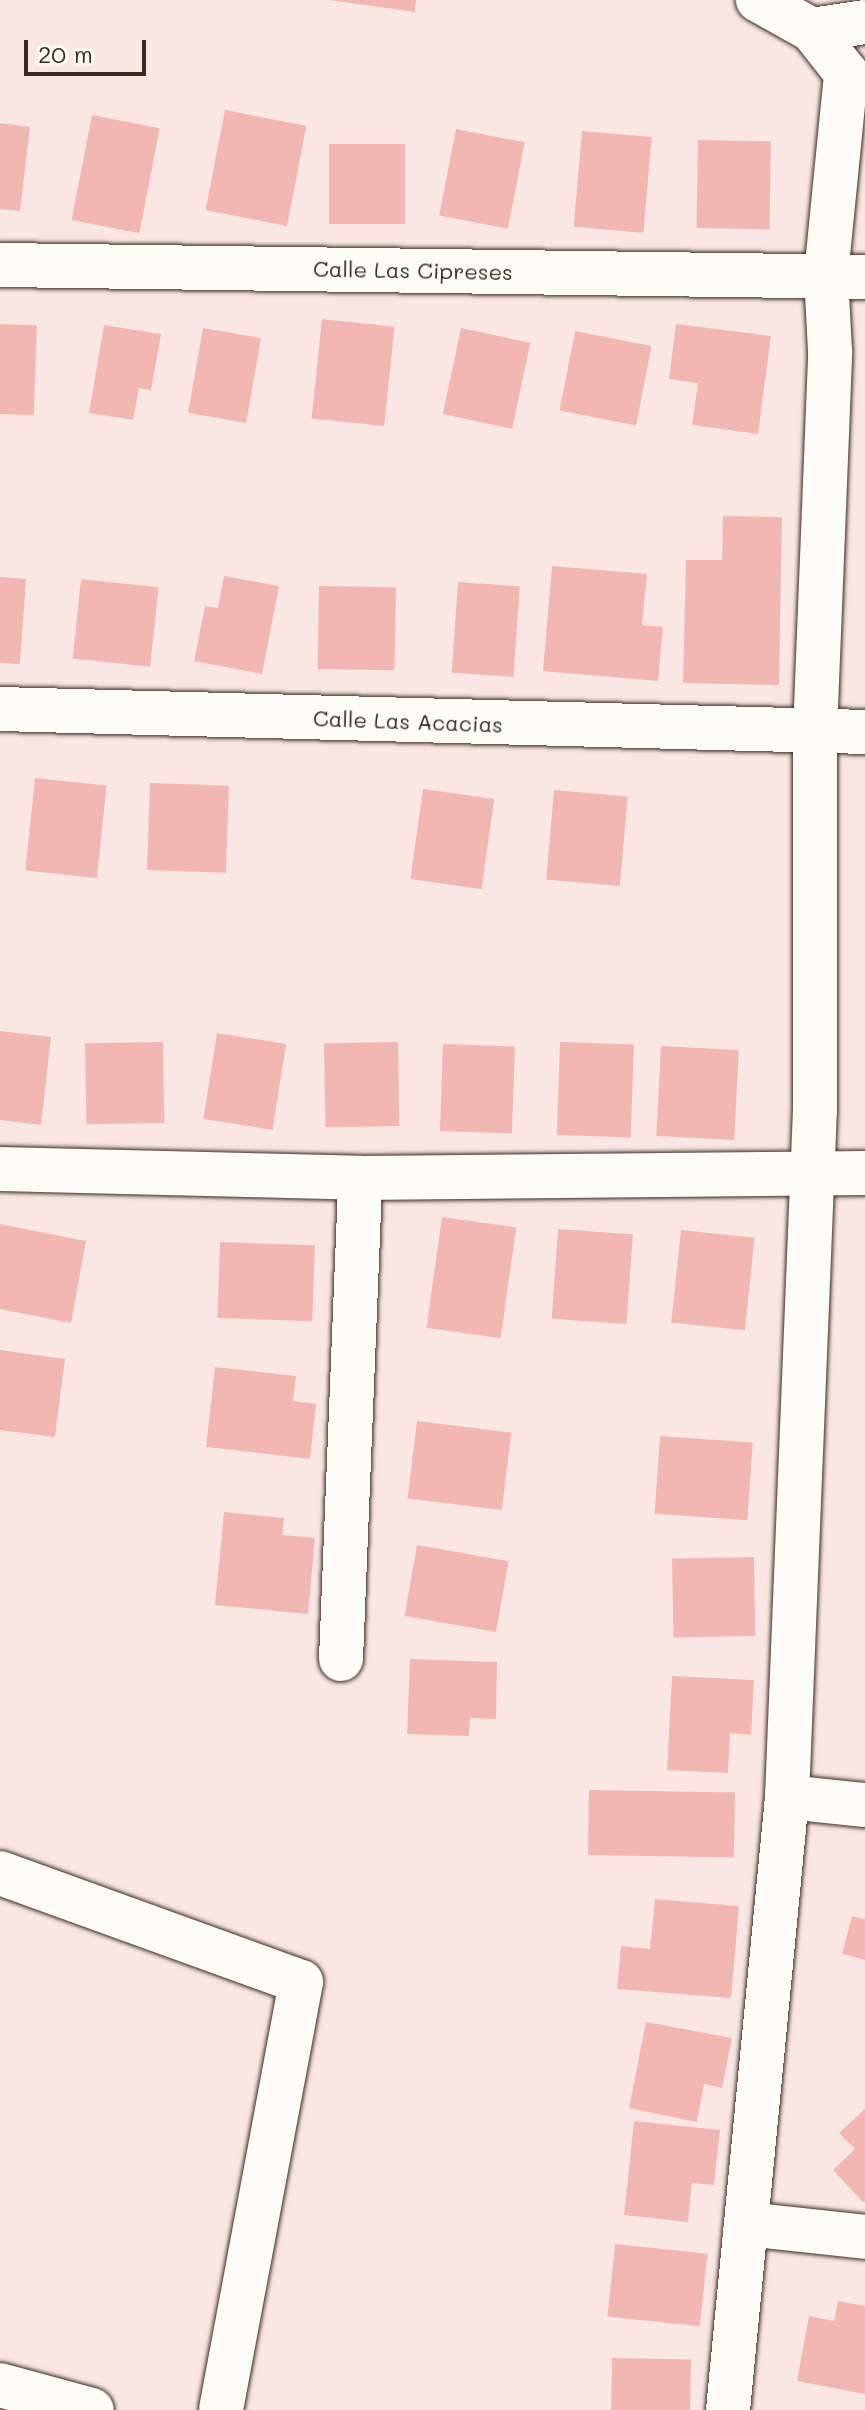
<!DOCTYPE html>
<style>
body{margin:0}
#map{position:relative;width:865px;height:2410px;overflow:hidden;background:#fae7e3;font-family:Mali,sans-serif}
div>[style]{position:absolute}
.building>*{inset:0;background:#f3b7b3;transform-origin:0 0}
.roads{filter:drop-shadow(0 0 2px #3b2a1e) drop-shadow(0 0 2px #3b2a1e)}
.minor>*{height:44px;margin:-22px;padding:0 22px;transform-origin:22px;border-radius:22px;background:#fdfcf7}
span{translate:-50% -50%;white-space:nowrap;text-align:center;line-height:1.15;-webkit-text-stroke:7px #fdfcf7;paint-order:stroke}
.street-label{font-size:22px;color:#3b2a1e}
.scale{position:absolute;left:24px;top:40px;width:122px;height:36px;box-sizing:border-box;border:4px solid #3b2a1e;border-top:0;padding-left:10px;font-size:24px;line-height:28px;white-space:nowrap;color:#3b2a1e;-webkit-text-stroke:6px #fdfcf7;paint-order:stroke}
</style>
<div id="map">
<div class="building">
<i style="clip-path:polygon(329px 0,416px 0,415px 12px)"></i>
<i style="left:225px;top:110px;width:83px;height:102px;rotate:11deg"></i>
<i style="left:92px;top:115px;width:69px;height:107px;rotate:11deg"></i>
<i style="clip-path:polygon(0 123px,30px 127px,20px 211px,0 209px)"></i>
<i style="left:456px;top:129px;width:70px;height:88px;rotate:11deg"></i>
<i style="left:582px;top:131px;width:70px;height:96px;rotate:5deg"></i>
<i style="left:698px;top:140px;width:73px;height:88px;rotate:1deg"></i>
<i style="left:329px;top:144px;width:76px;height:80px"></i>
<i style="left:322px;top:319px;width:73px;height:100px;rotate:6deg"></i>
<i style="left:0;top:324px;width:37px;height:90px;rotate:2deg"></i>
<i style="clip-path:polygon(676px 324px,771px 336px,758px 434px,692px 425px,698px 383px,669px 379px)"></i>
<i style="clip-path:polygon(104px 325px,161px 334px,151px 390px,139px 388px,133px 420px,89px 413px)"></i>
<i style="left:203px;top:328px;width:59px;height:86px;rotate:10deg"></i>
<i style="left:461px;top:328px;width:71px;height:88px;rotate:12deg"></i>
<i style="left:575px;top:331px;width:78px;height:81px;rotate:11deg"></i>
<i style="clip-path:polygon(723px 516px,782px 517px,779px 685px,683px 683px,686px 560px,722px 560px)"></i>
<i style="clip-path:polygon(552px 566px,647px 574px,642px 625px,663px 627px,658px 681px,543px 671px)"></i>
<i style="clip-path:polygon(224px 576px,279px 586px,262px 674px,194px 661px,205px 606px,218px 608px)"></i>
<i style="clip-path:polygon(0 577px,26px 579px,20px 664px,0 663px)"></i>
<i style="left:81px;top:579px;width:78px;height:80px;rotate:6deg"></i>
<i style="left:458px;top:582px;width:62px;height:91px;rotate:4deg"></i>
<i style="left:319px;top:586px;width:77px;height:83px;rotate:1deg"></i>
<i style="left:35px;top:778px;width:72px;height:93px;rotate:6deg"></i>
<i style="left:150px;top:783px;width:79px;height:87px;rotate:2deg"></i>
<i style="left:423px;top:789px;width:72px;height:91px;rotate:8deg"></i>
<i style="left:554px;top:790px;width:74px;height:90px;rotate:5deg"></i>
<i style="clip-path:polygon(0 1031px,51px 1037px,41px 1125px,0 1120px)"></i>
<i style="left:217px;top:1033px;width:70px;height:87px;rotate:9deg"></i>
<i style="left:163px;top:1042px;width:81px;height:78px;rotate:89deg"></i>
<i style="left:398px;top:1042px;width:84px;height:74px;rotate:89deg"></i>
<i style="left:560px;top:1042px;width:74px;height:93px;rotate:2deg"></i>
<i style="left:443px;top:1044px;width:72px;height:87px;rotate:2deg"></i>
<i style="left:661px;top:1046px;width:78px;height:90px;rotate:3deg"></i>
<i style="left:442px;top:1217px;width:75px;height:112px;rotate:8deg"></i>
<i style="clip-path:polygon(0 1224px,86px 1241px,71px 1323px,0 1309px)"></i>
<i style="left:558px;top:1229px;width:75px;height:90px;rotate:4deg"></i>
<i style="left:681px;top:1230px;width:74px;height:93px;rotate:6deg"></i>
<i style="left:220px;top:1242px;width:95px;height:76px;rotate:2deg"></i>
<i style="clip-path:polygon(0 1350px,65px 1359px,55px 1437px,0 1430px)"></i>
<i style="clip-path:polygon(215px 1367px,296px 1376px,293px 1401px,316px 1404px,310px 1459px,206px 1447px)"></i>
<i style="left:417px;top:1421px;width:95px;height:78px;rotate:7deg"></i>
<i style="left:660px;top:1436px;width:93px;height:78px;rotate:4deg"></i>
<i style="clip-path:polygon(224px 1512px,284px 1518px,282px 1535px,315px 1538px,308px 1614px,215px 1605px)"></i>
<i style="left:417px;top:1545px;width:93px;height:72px;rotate:10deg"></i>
<i style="left:754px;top:1557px;width:79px;height:82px;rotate:89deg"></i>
<i style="clip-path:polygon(410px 1659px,497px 1662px,496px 1719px,470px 1718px,469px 1736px,407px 1734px)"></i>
<i style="clip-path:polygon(672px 1676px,754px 1680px,751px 1735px,730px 1733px,728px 1773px,667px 1770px)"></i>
<i style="left:589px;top:1790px;width:146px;height:65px;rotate:1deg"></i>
<i style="clip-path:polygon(655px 1899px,739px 1906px,731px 1998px,617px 1989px,621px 1946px,650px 1949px)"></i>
<i style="clip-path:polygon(852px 1916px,865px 1919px,865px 1960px,842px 1954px)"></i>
<i style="clip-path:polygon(646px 2022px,732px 2038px,722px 2088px,704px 2084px,697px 2122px,629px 2108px)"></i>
<i style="clip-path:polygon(865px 2109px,865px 2201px,863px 2202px,833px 2170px,855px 2149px,839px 2133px)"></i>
<i style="clip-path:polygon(634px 2121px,720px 2130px,714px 2185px,692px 2183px,688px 2222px,624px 2215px)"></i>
<i style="left:615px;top:2244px;width:93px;height:73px;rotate:6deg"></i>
<i style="clip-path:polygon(838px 2301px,865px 2306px,865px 2394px,797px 2381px,809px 2316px,834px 2321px)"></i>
<i style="left:612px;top:2358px;width:79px;height:52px;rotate:1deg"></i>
</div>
<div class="roads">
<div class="minor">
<i style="left:812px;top:30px;width:54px;rotate:-8.6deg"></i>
<i style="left:0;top:265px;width:865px;rotate:0.79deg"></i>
<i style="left:0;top:709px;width:865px;rotate:1.52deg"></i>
<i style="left:0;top:1169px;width:360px;rotate:1.4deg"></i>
<i style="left:360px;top:1178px;width:505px;rotate:-0.57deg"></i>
<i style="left:341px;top:1659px;width:481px;rotate:-87.7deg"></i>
<i style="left:787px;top:1797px;width:78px;rotate:5.9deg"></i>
<i style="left:0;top:1873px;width:320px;rotate:19.9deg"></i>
<i style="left:301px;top:1982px;width:435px;rotate:100.6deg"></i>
<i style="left:746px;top:2224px;width:120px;rotate:6.2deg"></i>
<i style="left:0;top:2385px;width:95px;rotate:15.2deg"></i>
<i style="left:728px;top:2410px;width:616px;rotate:-84.5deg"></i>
<i style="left:787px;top:1797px;width:688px;rotate:-87.67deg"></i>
<i style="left:815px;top:1110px;width:378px;rotate:-90deg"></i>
<i style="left:815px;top:732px;width:381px;rotate:-87.7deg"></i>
<i style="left:830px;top:351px;width:76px;rotate:-93deg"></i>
<i style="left:826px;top:275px;width:203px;rotate:-84.3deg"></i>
<i style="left:846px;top:73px;width:55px;rotate:-128.3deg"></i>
<i style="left:812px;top:30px;width:62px;rotate:-150.9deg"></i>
</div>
</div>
<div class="street-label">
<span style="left:413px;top:270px;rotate:1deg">Calle Las Cipreses</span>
<span style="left:408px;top:721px;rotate:2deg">Calle Las Acacias</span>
</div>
<div class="scale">20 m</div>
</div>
